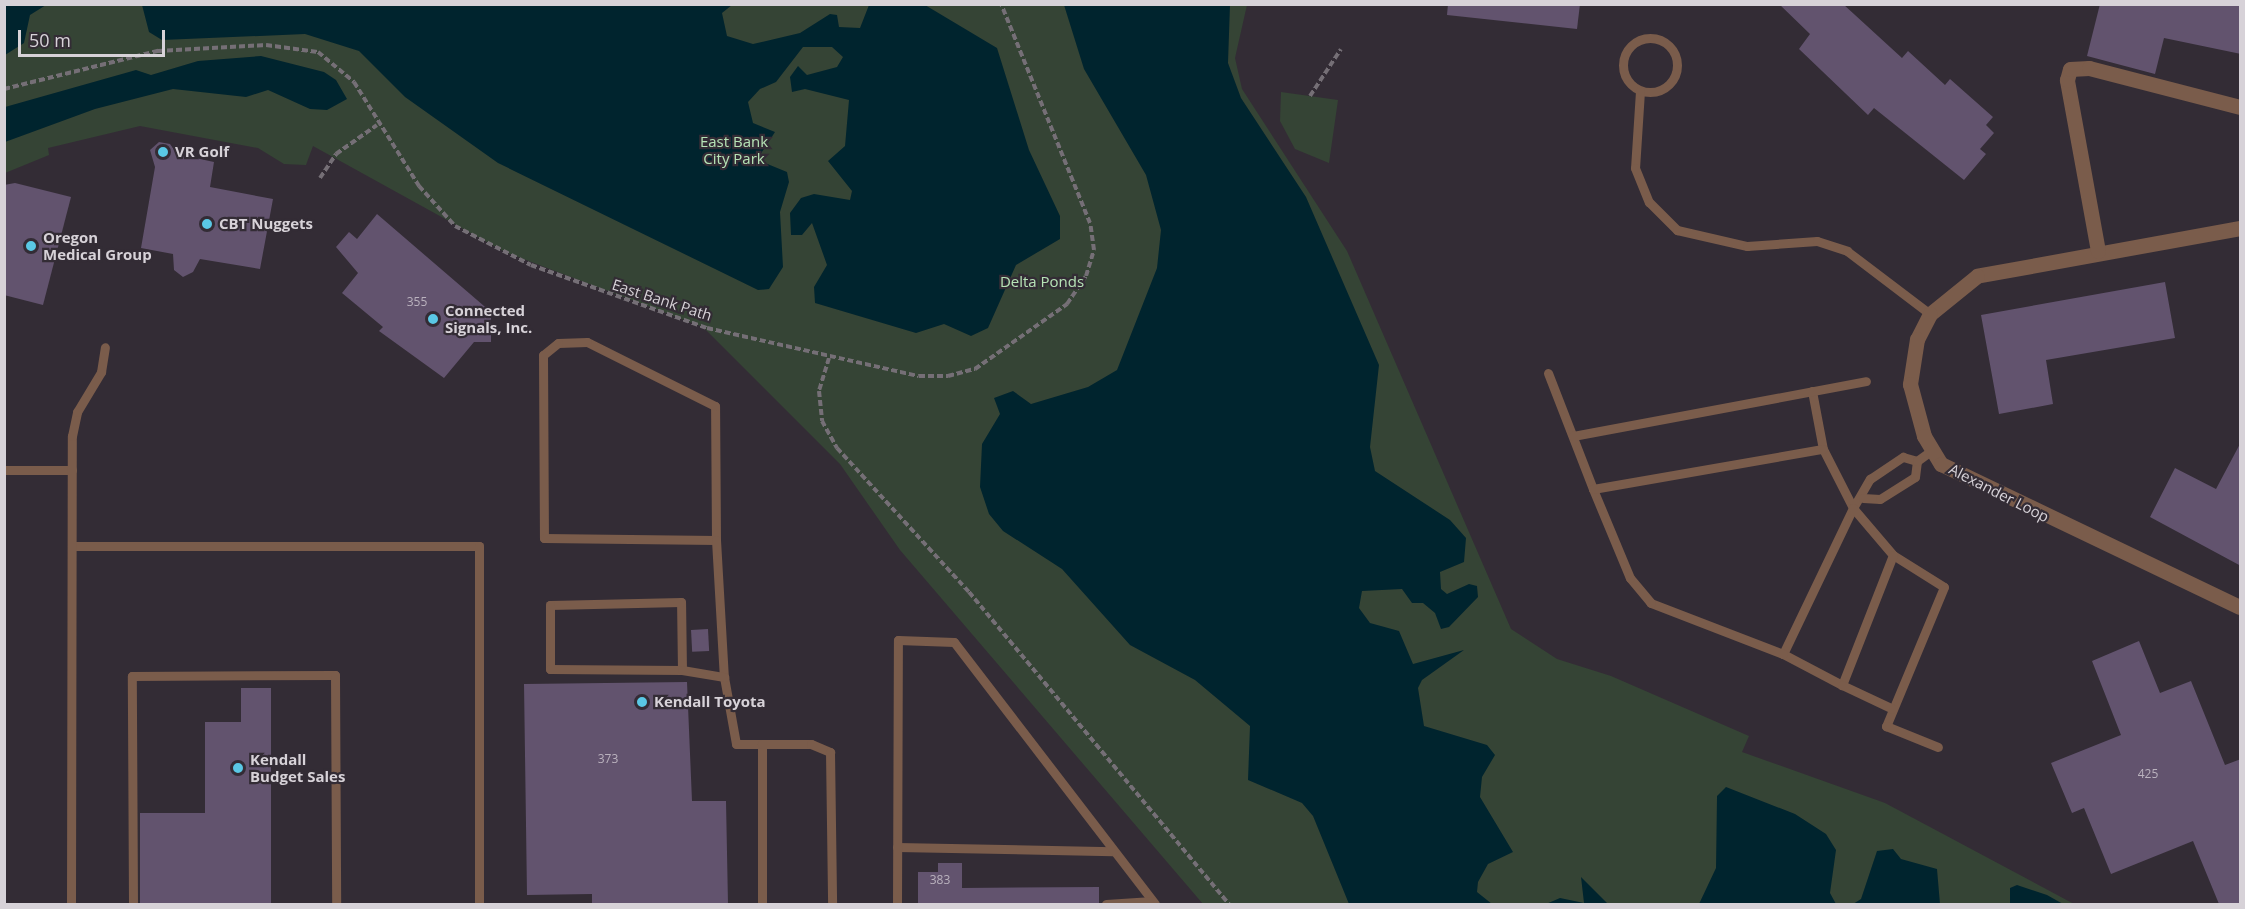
<!DOCTYPE html>
<style>
body{margin:0}
#map{position:relative;width:2245px;height:909px;overflow:hidden;background:#332c35;font-family:"Open Sans",sans-serif}
div>[style]{position:absolute}
.green>*{inset:0;background:#354435}
.water>*{inset:0;background:#00242e}
.building>*{inset:0;background:#62536e;transform-origin:0 0}
.path>*{height:4px;margin-top:-2px;transform-origin:0;background:repeating-linear-gradient(90deg,#756f76 0 6px,transparent 0 9px)}
.lane>*{height:9px;margin:-4.5px;padding:0 4.5px;transform-origin:4.5px;border-radius:4.5px;background:#7a5c4b}
.lane>.ring{margin:-4.5px;padding:0;box-sizing:content-box;background:none;border:9px solid #7a5c4b;border-radius:50%}
.street>*{height:15px;margin:-7.5px;padding:0 7.5px;transform-origin:7.5px;border-radius:7.5px;background:#7a5c4b}
.dots>*{width:16px;height:16px;translate:-50% -50%;box-sizing:border-box;border:3px solid #332c35;border-radius:50%}
span{translate:-50% -50%;white-space:nowrap;text-align:center;line-height:1.15;-webkit-text-stroke:4.5px #332c35;paint-order:stroke}
.number-label{font-size:12px;color:#bab2be}
.number-label span{-webkit-text-stroke-width:0}
.park-label{font-size:15px;color:#b6e3b6}
.poi-label{font-size:15px;color:#d7d2d8;font-weight:700}
.left{translate:0 -50%;text-align:left}
.street-label{font-size:15px;color:#d7d2d8}
.frame{position:absolute;inset:0;border:6px solid #d7d2d8;pointer-events:none}
.scale{position:absolute;left:18px;top:30px;width:147px;height:27px;box-sizing:border-box;border:3px solid #d7d2d8;border-top:0;padding-left:8px;font-size:18px;line-height:21px;white-space:nowrap;color:#d7d2d8;-webkit-text-stroke:4px #332c35;paint-order:stroke}
</style>
<div id="map">
<div class="green">
<i style="clip-path:polygon(5px 5px,1247px 5px,1235px 58px,1242px 89px,1347px 251px,1511px 629px,1557px 659px,1611px 676px,1749px 736px,1742px 752px,1885px 803px,2074px 904px,1203px 904px,900px 550px,840px 464px,703px 327px,505px 252px,313px 146px,306px 165px,284px 164px,258px 148px,140px 126px,48px 148px,49px 155px,5px 173px)"></i>
<i style="clip-path:polygon(1281px 92px,1338px 100px,1329px 163px,1295px 149px,1280px 121px)"></i>
</div>
<div class="water">
<i style="clip-path:polygon(5px 4px,46px 5px,30px 15px,24px 43px,5px 55px)"></i>
<i style="clip-path:polygon(142px 5px,732px 5px,722px 13px,727px 36px,753px 44px,800px 33px,830px 14px,837px 15px,839px 27px,860px 28px,869px 5px,925px 5px,997px 48px,1029px 150px,1060px 216px,1060px 239px,1016px 265px,988px 328px,971px 336px,944px 324px,916px 333px,815px 303px,814px 287px,827px 265px,812px 223px,802px 235px,791px 235px,790px 213px,801px 198px,814px 194px,850px 200px,852px 191px,828px 161px,845px 146px,849px 100px,805px 89px,792px 92px,790px 77px,798px 66px,807px 75px,837px 67px,843px 57px,832px 47px,803px 47px,776px 82px,760px 89px,748px 102px,753px 123px,775px 132px,760px 155px,765px 163px,787px 172px,789px 182px,780px 212px,783px 267px,769px 289px,758px 290px,498px 163px,405px 97px,359px 51px,305px 34px,162px 40px,149px 32px)"></i>
<i style="clip-path:polygon(1064px 5px,1230px 5px,1228px 63px,1241px 98px,1306px 197px,1379px 365px,1370px 447px,1375px 471px,1450px 520px,1466px 538px,1464px 562px,1440px 572px,1441px 589px,1447px 594px,1469px 584px,1477px 586px,1478px 597px,1449px 627px,1441px 629px,1435px 613px,1423px 603px,1412px 603px,1402px 589px,1362px 591px,1359px 608px,1370px 623px,1399px 631px,1413px 664px,1464px 650px,1422px 680px,1418px 688px,1424px 726px,1487px 745px,1495px 755px,1482px 777px,1480px 797px,1513px 852px,1488px 864px,1478px 882px,1477px 892px,1492px 904px,1349px 904px,1313px 816px,1302px 803px,1248px 780px,1250px 726px,1195px 680px,1130px 645px,1062px 569px,1003px 531px,989px 514px,980px 487px,982px 444px,1000px 414px,994px 398px,1013px 391px,1031px 404px,1088px 387px,1117px 370px,1157px 268px,1161px 230px,1146px 175px,1084px 69px)"></i>
<i style="clip-path:polygon(261px 56px,324px 72px,336px 80px,347px 99px,327px 110px,310px 109px,268px 90px,246px 97px,173px 89px,95px 109px,5px 142px,5px 107px,136px 70px,151px 75px,198px 61px)"></i>
<i style="clip-path:polygon(1726px 787px,1795px 814px,1826px 834px,1836px 850px,1830px 893px,1836px 904px,1699px 904px,1716px 868px,1717px 796px)"></i>
<i style="clip-path:polygon(1893px 849px,1901px 859px,1937px 869px,1940px 904px,1853px 904px,1861px 899px,1877px 851px)"></i>
<i style="clip-path:polygon(1581px 877px,1608px 904px,1546px 904px,1560px 898px,1584px 903px)"></i>
<i style="clip-path:polygon(2017px 885px,2047px 895px,2063px 904px,2010px 904px,2010px 888px)"></i>
</div>
<div class="building">
<i style="clip-path:polygon(1448px 4px,1580px 4px,1577px 29px,1447px 15px)"></i>
<i style="clip-path:polygon(1779px 4px,1843px 4px,1902px 58px,1908px 51px,1945px 85px,1950px 79px,1993px 117px,1986px 125px,1994px 133px,1980px 149px,1986px 154px,1964px 180px,1874px 108px,1868px 115px,1799px 49px,1810px 34px)"></i>
<i style="clip-path:polygon(2100px 4px,2241px 4px,2241px 54px,2164px 38px,2155px 74px,2087px 56px)"></i>
<i style="clip-path:polygon(159px 142px,170px 144px,177px 154px,214px 162px,210px 187px,273px 199px,260px 269px,200px 259px,193px 272px,183px 277px,174px 270px,173px 254px,141px 248px,155px 167px,150px 150px)"></i>
<i style="clip-path:polygon(15px 183px,71px 197px,43px 305px,4px 295px,4px 185px)"></i>
<i style="clip-path:polygon(377px 214px,491px 312px,491px 342px,474px 342px,444px 378px,379px 331px,383px 327px,342px 293px,358px 273px,336px 247px,349px 232px,357px 239px)"></i>
<i style="clip-path:polygon(2165px 282px,2175px 338px,2046px 360px,2053px 404px,1999px 414px,1981px 315px)"></i>
<i style="clip-path:polygon(2241px 442px,2241px 566px,2150px 517px,2175px 468px,2216px 489px)"></i>
<i style="left:708px;top:629px;width:22px;height:17px;rotate:87deg"></i>
<i style="clip-path:polygon(2139px 641px,2160px 693px,2191px 681px,2225px 765px,2241px 759px,2241px 904px,2219px 904px,2193px 841px,2111px 874px,2084px 808px,2072px 813px,2051px 763px,2121px 735px,2092px 661px)"></i>
<i style="clip-path:polygon(687px 682px,692px 801px,726px 801px,728px 904px,592px 904px,592px 894px,527px 895px,524px 684px)"></i>
<i style="clip-path:polygon(241px 688px,271px 688px,271px 904px,140px 904px,140px 813px,205px 813px,205px 722px,241px 722px)"></i>
<i style="clip-path:polygon(938px 863px,962px 863px,962px 888px,1099px 887px,1099px 904px,918px 904px,918px 872px,938px 872px)"></i>
</div>
<div class="path">
<i style="left:4px;top:89px;width:159px;rotate:-13.9deg"></i>
<i style="left:158px;top:51px;width:108px;rotate:-3.2deg"></i>
<i style="left:266px;top:45px;width:52px;rotate:7.7deg"></i>
<i style="left:318px;top:52px;width:47px;rotate:39.8deg"></i>
<i style="left:354px;top:82px;width:123px;rotate:58deg"></i>
<i style="left:419px;top:186px;width:54px;rotate:48deg"></i>
<i style="left:455px;top:226px;width:85px;rotate:27.2deg"></i>
<i style="left:531px;top:265px;width:187px;rotate:19.7deg"></i>
<i style="left:707px;top:328px;width:217px;rotate:12.8deg"></i>
<i style="left:919px;top:376px;width:29px"></i>
<i style="left:948px;top:376px;width:28px;rotate:-15deg"></i>
<i style="left:975px;top:369px;width:113px;rotate:-35.2deg"></i>
<i style="left:1067px;top:304px;width:34px;rotate:-56deg"></i>
<i style="left:1086px;top:276px;width:27px;rotate:-73deg"></i>
<i style="left:1094px;top:250px;width:27px;rotate:-98deg"></i>
<i style="left:1090px;top:223px;width:236px;rotate:-112.1deg"></i>
<i style="left:1310px;top:96px;width:56px;rotate:-56.6deg"></i>
<i style="left:320px;top:178px;width:29px;rotate:-56deg"></i>
<i style="left:336px;top:154px;width:50px;rotate:-35.3deg"></i>
<i style="left:829px;top:358px;width:34px;rotate:107deg"></i>
<i style="left:819px;top:391px;width:30px;rotate:84deg"></i>
<i style="left:822px;top:421px;width:31px;rotate:61deg"></i>
<i style="left:837px;top:448px;width:195px;rotate:47.5deg"></i>
<i style="left:969px;top:592px;width:406px;rotate:50.2deg"></i>
</div>
<div class="lane">
<i class="ring" style="left:1623px;top:38px;width:45px;height:45px"></i>
<i style="left:1640px;top:91px;width:77px;rotate:93.7deg"></i>
<i style="left:1635px;top:168px;width:37px;rotate:68deg"></i>
<i style="left:1649px;top:202px;width:40px;rotate:45deg"></i>
<i style="left:1677px;top:230px;width:72px;rotate:12.9deg"></i>
<i style="left:1747px;top:246px;width:70px;rotate:-4.1deg"></i>
<i style="left:1817px;top:241px;width:32px;rotate:18deg"></i>
<i style="left:1847px;top:251px;width:104px;rotate:37.2deg"></i>
<i style="left:1548px;top:373px;width:124px;rotate:68.8deg"></i>
<i style="left:1812px;top:391px;width:59px;rotate:79.3deg"></i>
<i style="left:1823px;top:449px;width:66px;rotate:63deg"></i>
<i style="left:1853px;top:508px;width:34px;rotate:-60deg"></i>
<i style="left:1870px;top:479px;width:40px;rotate:-34deg"></i>
<i style="left:1903px;top:457px;width:15px;rotate:16deg"></i>
<i style="left:1573px;top:436px;width:298px;rotate:-10.6deg"></i>
<i style="left:4px;top:470px;width:68px"></i>
<i style="left:1863px;top:498px;width:17px;rotate:3deg"></i>
<i style="left:1880px;top:499px;width:41px;rotate:-32.2deg"></i>
<i style="left:1915px;top:477px;width:16px;rotate:-83deg"></i>
<i style="left:1917px;top:461px;width:19px;rotate:-36deg"></i>
<i style="left:716px;top:540px;width:134px;rotate:-90.4deg"></i>
<i style="left:715px;top:406px;width:143px;rotate:-153.4deg"></i>
<i style="left:587px;top:342px;width:29px;rotate:178deg"></i>
<i style="left:558px;top:343px;width:19px;rotate:141deg"></i>
<i style="left:543px;top:355px;width:183px;rotate:89.7deg"></i>
<i style="left:544px;top:538px;width:172px;rotate:0.7deg"></i>
<i style="left:716px;top:540px;width:137px;rotate:86.7deg"></i>
<i style="left:724px;top:677px;width:68px;rotate:79.8deg"></i>
<i style="left:736px;top:744px;width:26px"></i>
<i style="left:72px;top:546px;width:407px"></i>
<i style="left:479px;top:546px;width:358px;rotate:90deg"></i>
<i style="left:1893px;top:555px;width:60px;rotate:32.1deg"></i>
<i style="left:1944px;top:587px;width:151px;rotate:112.6deg"></i>
<i style="left:1886px;top:726px;width:56px;rotate:22deg"></i>
<i style="left:1783px;top:654px;width:162px;rotate:-64.4deg"></i>
<i style="left:1853px;top:508px;width:62px;rotate:49.6deg"></i>
<i style="left:1893px;top:555px;width:140px;rotate:111.4deg"></i>
<i style="left:1842px;top:685px;width:67px;rotate:-152.3deg"></i>
<i style="left:1783px;top:654px;width:142px;rotate:-158.9deg"></i>
<i style="left:1651px;top:603px;width:33px;rotate:-130deg"></i>
<i style="left:1630px;top:578px;width:96px;rotate:-112.6deg"></i>
<i style="left:1593px;top:489px;width:233px;rotate:-9.9deg"></i>
<i style="left:682px;top:670px;width:68px;rotate:-90.8deg"></i>
<i style="left:681px;top:602px;width:131px;rotate:178.7deg"></i>
<i style="left:550px;top:605px;width:64px;rotate:90deg"></i>
<i style="left:550px;top:669px;width:132px;rotate:0.4deg"></i>
<i style="left:682px;top:670px;width:43px;rotate:9.5deg"></i>
<i style="left:1842px;top:685px;width:56px;rotate:25.2deg"></i>
<i style="left:897px;top:847px;width:216px;rotate:1.1deg"></i>
<i style="left:71px;top:904px;width:468px;rotate:-89.9deg"></i>
<i style="left:72px;top:436px;width:25px;rotate:-78deg"></i>
<i style="left:77px;top:412px;width:47px;rotate:-59deg"></i>
<i style="left:101px;top:372px;width:25px;rotate:-81deg"></i>
<i style="left:133px;top:904px;width:228px;rotate:-90.3deg"></i>
<i style="left:132px;top:676px;width:203px;rotate:-0.3deg"></i>
<i style="left:335px;top:675px;width:229px;rotate:89.7deg"></i>
<i style="left:762px;top:904px;width:160px;rotate:-90deg"></i>
<i style="left:762px;top:744px;width:49px"></i>
<i style="left:811px;top:744px;width:21px;rotate:23deg"></i>
<i style="left:830px;top:752px;width:152px;rotate:89.2deg"></i>
<i style="left:897px;top:904px;width:264px;rotate:-89.8deg"></i>
<i style="left:898px;top:640px;width:56px;rotate:2deg"></i>
<i style="left:954px;top:642px;width:330px;rotate:52.5deg"></i>
<i style="left:1106px;top:904px;width:46px;rotate:-3.7deg"></i>
</div>
<div class="street">
<i style="left:2240px;top:228px;width:267px;rotate:169.7deg"></i>
<i style="left:1977px;top:276px;width:60px;rotate:141deg"></i>
<i style="left:1930px;top:314px;width:28px;rotate:117deg"></i>
<i style="left:1917px;top:339px;width:46px;rotate:98.8deg"></i>
<i style="left:1910px;top:384px;width:54px;rotate:74.9deg"></i>
<i style="left:1924px;top:436px;width:33px;rotate:59deg"></i>
<i style="left:1941px;top:464px;width:331px;rotate:25.6deg"></i>
<i style="left:2098px;top:251px;width:174px;rotate:-100.3deg"></i>
<i style="left:2067px;top:80px;width:11px;rotate:-75deg"></i>
<i style="left:2070px;top:69px;width:19px;rotate:-3deg"></i>
<i style="left:2089px;top:68px;width:156px;rotate:14.5deg"></i>
</div>
<div class="dots">
<i style="left:163px;top:152px;background:#5ac8e5"></i>
<i style="left:207px;top:224px;background:#5ac8e5"></i>
<i style="left:31px;top:246px;background:#5ac8e5"></i>
<i style="left:433px;top:319px;background:#5ac8e5"></i>
<i style="left:642px;top:702px;background:#5ac8e5"></i>
<i style="left:238px;top:768px;background:#5ac8e5"></i>
</div>
<div class="number-label">
<span style="left:417px;top:302px">355</span>
<span style="left:608px;top:759px">373</span>
<span style="left:2148px;top:774px">425</span>
<span style="left:940px;top:880px">383</span>
</div>
<div class="park-label">
<span style="left:734px;top:150px">East Bank<br>City Park</span>
<span style="left:1042px;top:282px">Delta Ponds</span>
</div>
<div class="poi-label">
<span class="left" style="left:175px;top:152px">VR Golf</span>
<span class="left" style="left:219px;top:224px">CBT Nuggets</span>
<span class="left" style="left:43px;top:246px">Oregon<br>Medical Group</span>
<span class="left" style="left:445px;top:319px">Connected<br>Signals, Inc.</span>
<span class="left" style="left:654px;top:702px">Kendall Toyota</span>
<span class="left" style="left:250px;top:768px">Kendall<br>Budget Sales</span>
</div>
<div class="street-label">
<span style="left:662px;top:300px;rotate:18deg">East Bank Path</span>
<span style="left:1999px;top:493px;rotate:27deg">Alexander Loop</span>
</div>
<div class="frame"></div>
<div class="scale">50 m</div>
</div>
